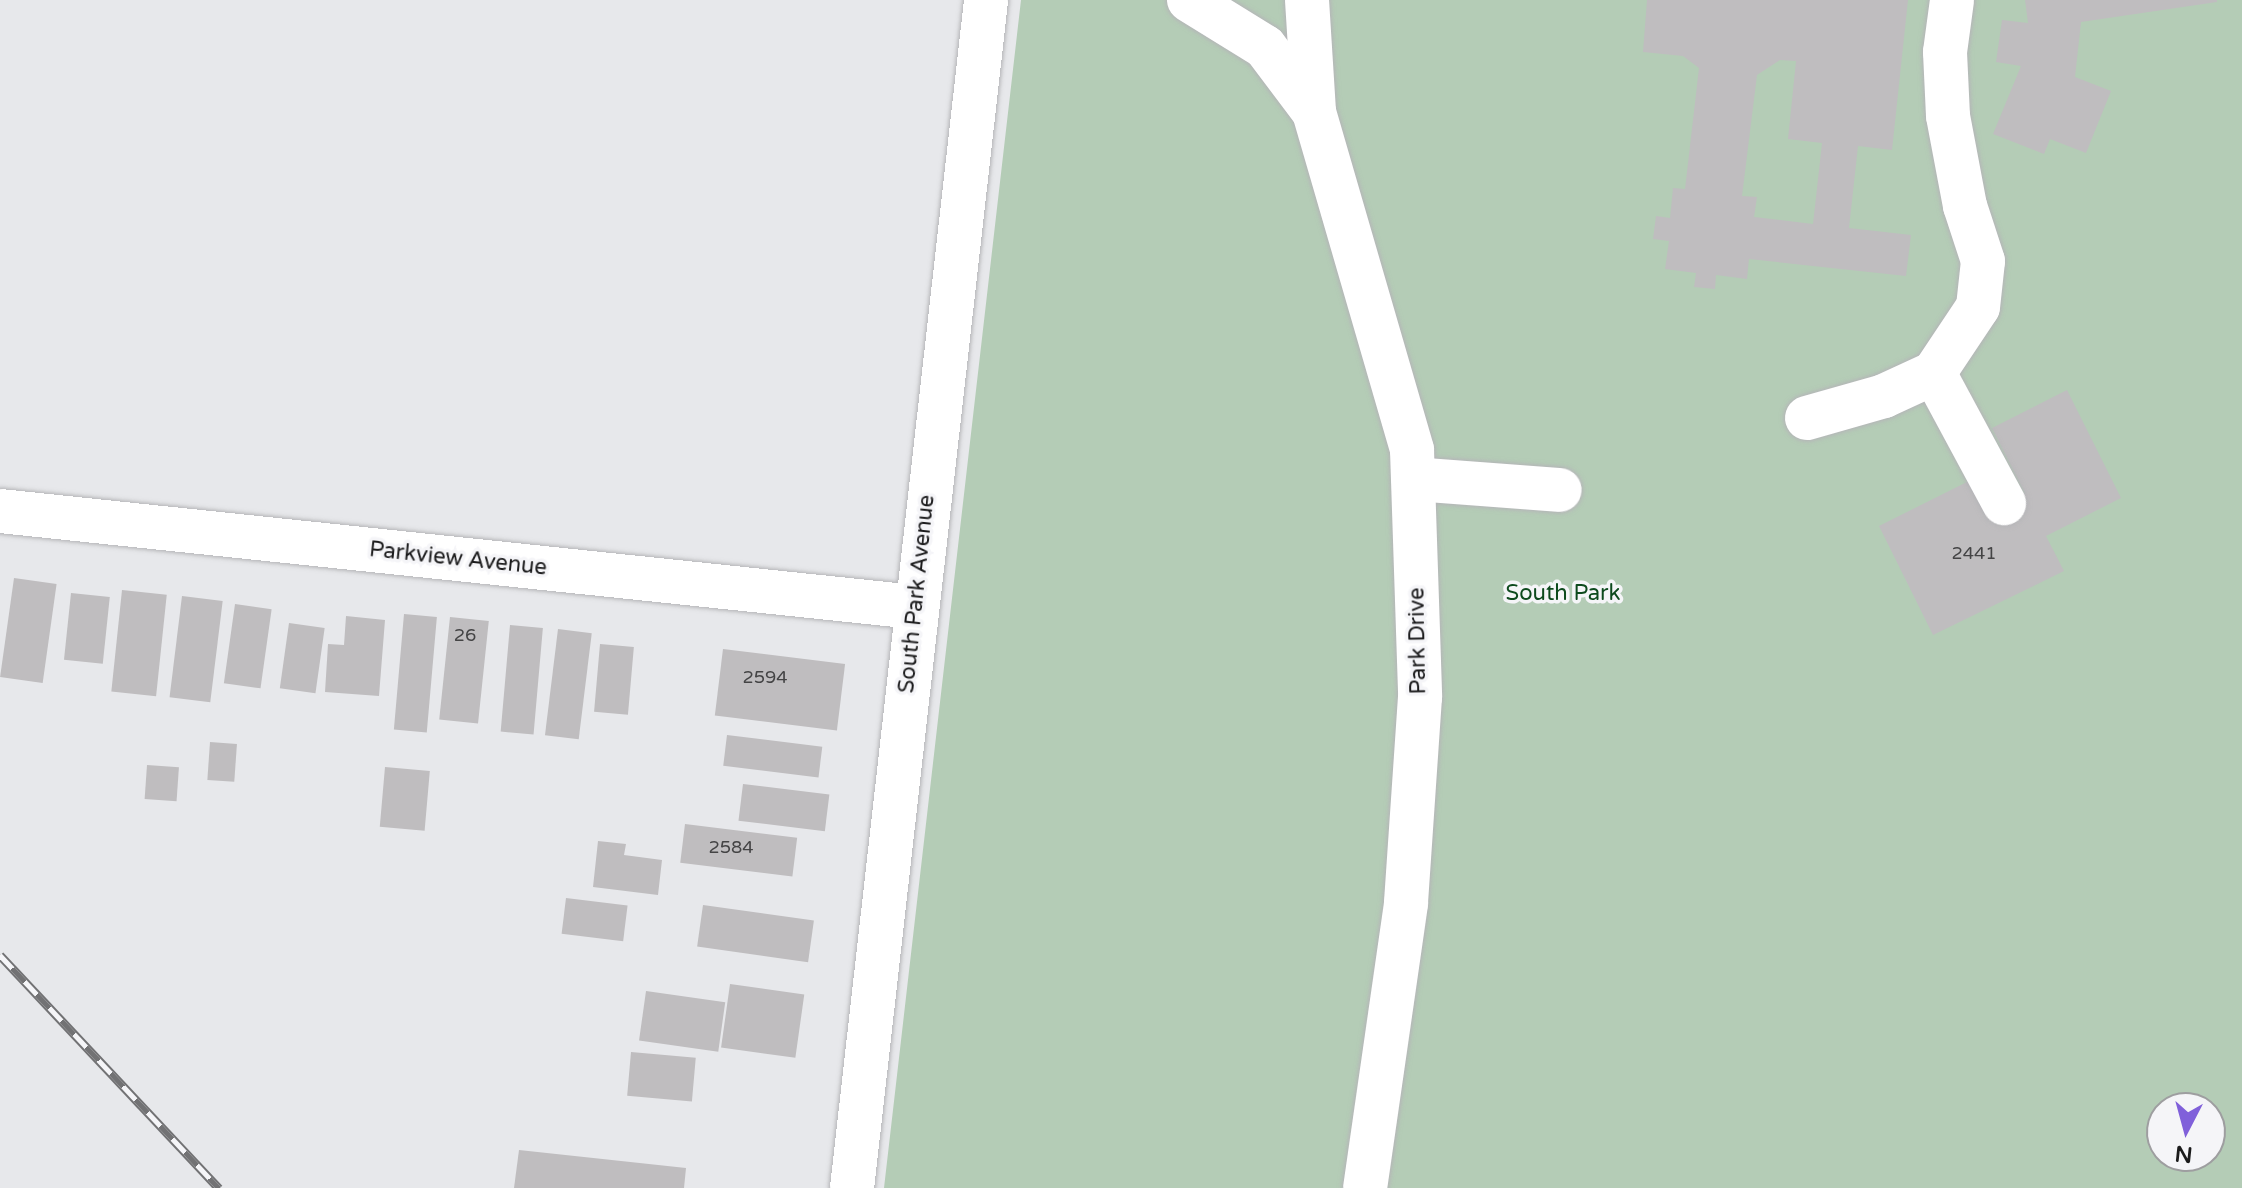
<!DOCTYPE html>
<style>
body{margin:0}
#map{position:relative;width:2242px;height:1188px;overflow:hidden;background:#e7e8eb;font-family:"Varela Round",sans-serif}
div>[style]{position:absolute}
.green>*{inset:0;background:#b4ccb6}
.building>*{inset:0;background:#bfbdbf;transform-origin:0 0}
.roads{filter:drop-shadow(0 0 2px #b5b5b8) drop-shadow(0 0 2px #b5b5b8)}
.minor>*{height:44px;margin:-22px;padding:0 22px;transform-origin:22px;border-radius:22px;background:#fff}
.major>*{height:44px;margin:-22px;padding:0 22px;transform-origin:22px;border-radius:22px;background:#fff}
.rail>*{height:9px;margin-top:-4.5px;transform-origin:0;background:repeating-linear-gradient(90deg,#f5f5f8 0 18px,#727274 0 36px);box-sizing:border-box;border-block:2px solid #727274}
span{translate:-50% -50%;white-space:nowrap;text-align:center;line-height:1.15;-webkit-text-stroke:7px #f5f5f8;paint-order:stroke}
.number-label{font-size:18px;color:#444445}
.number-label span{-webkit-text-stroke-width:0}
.street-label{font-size:22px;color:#1b1b1c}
.park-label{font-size:22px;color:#0d4a1d}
.north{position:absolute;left:2146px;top:1092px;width:80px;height:80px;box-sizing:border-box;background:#f5f5f8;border:2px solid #9e9ea0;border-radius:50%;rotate:186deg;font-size:22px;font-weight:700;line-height:32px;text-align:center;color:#1b1b1c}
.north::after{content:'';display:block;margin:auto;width:28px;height:36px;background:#8060da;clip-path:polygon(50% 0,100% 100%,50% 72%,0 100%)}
</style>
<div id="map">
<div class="green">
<i style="clip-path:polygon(evenodd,1021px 0,2242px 0,2242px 1188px,884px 1188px,1021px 0,2162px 1108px,2210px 1108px,2210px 1156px,2162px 1156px,2162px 1108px)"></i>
</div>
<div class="building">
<i style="clip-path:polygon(evenodd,1647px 0,1908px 0,1892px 150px,1858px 146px,1849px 228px,1911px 235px,1906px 276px,1749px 259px,1747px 279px,1716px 275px,1715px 289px,1694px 287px,1696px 273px,1665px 269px,1669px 241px,1653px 239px,1656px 216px,1670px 218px,1673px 188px,1685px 189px,1699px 68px,1683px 56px,1643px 52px,1647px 0,1780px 60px,1796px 61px,1788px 139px,1822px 143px,1813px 224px,1754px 217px,1757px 197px,1742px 196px,1757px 75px,1780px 60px)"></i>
<i style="clip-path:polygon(2025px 0,2217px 0,2217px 2px,2081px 22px,2075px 77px,2111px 91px,2086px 153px,2050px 139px,2044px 154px,1993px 134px,2021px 66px,1996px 62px,2002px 20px,2028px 23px)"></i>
<i style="clip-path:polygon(2067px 390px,2121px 498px,2046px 536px,2064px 571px,1933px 635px,1879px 526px,1971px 480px,1987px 512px,2025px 493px,1992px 428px)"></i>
<i style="left:14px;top:578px;width:43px;height:100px;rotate:8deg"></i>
<i style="left:122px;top:590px;width:45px;height:102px;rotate:6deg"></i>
<i style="left:71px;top:593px;width:39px;height:67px;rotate:6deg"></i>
<i style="left:182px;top:596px;width:41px;height:102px;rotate:7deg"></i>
<i style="left:235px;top:604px;width:37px;height:80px;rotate:8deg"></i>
<i style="left:404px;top:614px;width:33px;height:116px;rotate:5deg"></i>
<i style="clip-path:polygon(346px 616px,385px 620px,379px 696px,325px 692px,328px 644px,344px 645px)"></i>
<i style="left:450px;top:617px;width:39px;height:103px;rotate:6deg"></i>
<i style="left:289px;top:623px;width:36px;height:66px;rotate:8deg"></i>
<i style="left:510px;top:625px;width:33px;height:107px;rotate:5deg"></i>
<i style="left:558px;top:629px;width:34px;height:107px;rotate:7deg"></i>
<i style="left:600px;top:644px;width:34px;height:68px;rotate:5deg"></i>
<i style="left:723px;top:649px;width:123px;height:67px;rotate:7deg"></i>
<i style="left:727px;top:735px;width:96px;height:31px;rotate:7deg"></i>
<i style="left:210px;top:742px;width:27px;height:38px;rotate:4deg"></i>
<i style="left:147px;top:765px;width:32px;height:34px;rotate:4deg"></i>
<i style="left:385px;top:767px;width:45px;height:60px;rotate:5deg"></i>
<i style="left:743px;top:784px;width:87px;height:37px;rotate:7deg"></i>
<i style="left:685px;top:824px;width:113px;height:39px;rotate:7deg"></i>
<i style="clip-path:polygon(598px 841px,626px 844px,624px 855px,662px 860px,658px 895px,593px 887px)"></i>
<i style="left:566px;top:898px;width:62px;height:36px;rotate:7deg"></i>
<i style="left:703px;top:905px;width:112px;height:42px;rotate:8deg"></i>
<i style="left:730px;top:984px;width:75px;height:64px;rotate:8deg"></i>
<i style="left:646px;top:991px;width:80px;height:50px;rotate:8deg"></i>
<i style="left:631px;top:1052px;width:65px;height:44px;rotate:5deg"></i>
<i style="clip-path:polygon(519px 1150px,686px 1168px,684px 1188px,514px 1188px)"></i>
</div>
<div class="roads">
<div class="minor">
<i style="left:1189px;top:0;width:89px;rotate:31.7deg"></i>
<i style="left:1265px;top:47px;width:81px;rotate:53deg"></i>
<i style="left:1314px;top:112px;width:352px;rotate:73.8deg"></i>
<i style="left:1412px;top:450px;width:247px;rotate:88.1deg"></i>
<i style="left:1420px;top:697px;width:207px;rotate:93.9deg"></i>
<i style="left:1406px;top:904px;width:287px;rotate:98.2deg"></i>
<i style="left:1307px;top:0;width:112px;rotate:86.4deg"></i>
<i style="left:1934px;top:373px;width:148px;rotate:61.7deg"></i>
<i style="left:1807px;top:418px;width:80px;rotate:-15.9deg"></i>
<i style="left:1884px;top:396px;width:55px;rotate:-24.7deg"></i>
<i style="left:1934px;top:373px;width:79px;rotate:-56.3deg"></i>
<i style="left:1978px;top:307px;width:46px;rotate:-83.8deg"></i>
<i style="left:1983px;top:261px;width:58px;rotate:-108.1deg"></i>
<i style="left:1965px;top:206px;width:92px;rotate:-100.7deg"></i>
<i style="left:1948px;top:116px;width:64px;rotate:-92.7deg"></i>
<i style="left:1945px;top:52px;width:52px;rotate:-82.3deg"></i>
<i style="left:1414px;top:479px;width:146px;rotate:4.3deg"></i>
<i style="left:0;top:511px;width:920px;rotate:5.99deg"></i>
</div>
<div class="major">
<i style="left:852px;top:1188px;width:1196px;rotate:-83.56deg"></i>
</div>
</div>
<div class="rail">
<i style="left:0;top:955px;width:320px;rotate:46.8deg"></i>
</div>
<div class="number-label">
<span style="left:1974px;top:553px">2441</span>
<span style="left:465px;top:635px">26</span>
<span style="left:765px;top:677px">2594</span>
<span style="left:731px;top:847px">2584</span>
</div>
<div class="street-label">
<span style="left:458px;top:559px;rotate:6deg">Parkview Avenue</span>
<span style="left:917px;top:594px;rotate:-84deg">South Park Avenue</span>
<span style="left:1418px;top:641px;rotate:-91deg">Park Drive</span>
</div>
<div class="park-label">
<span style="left:1563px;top:594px">South Park</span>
</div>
<div class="north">N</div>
</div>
